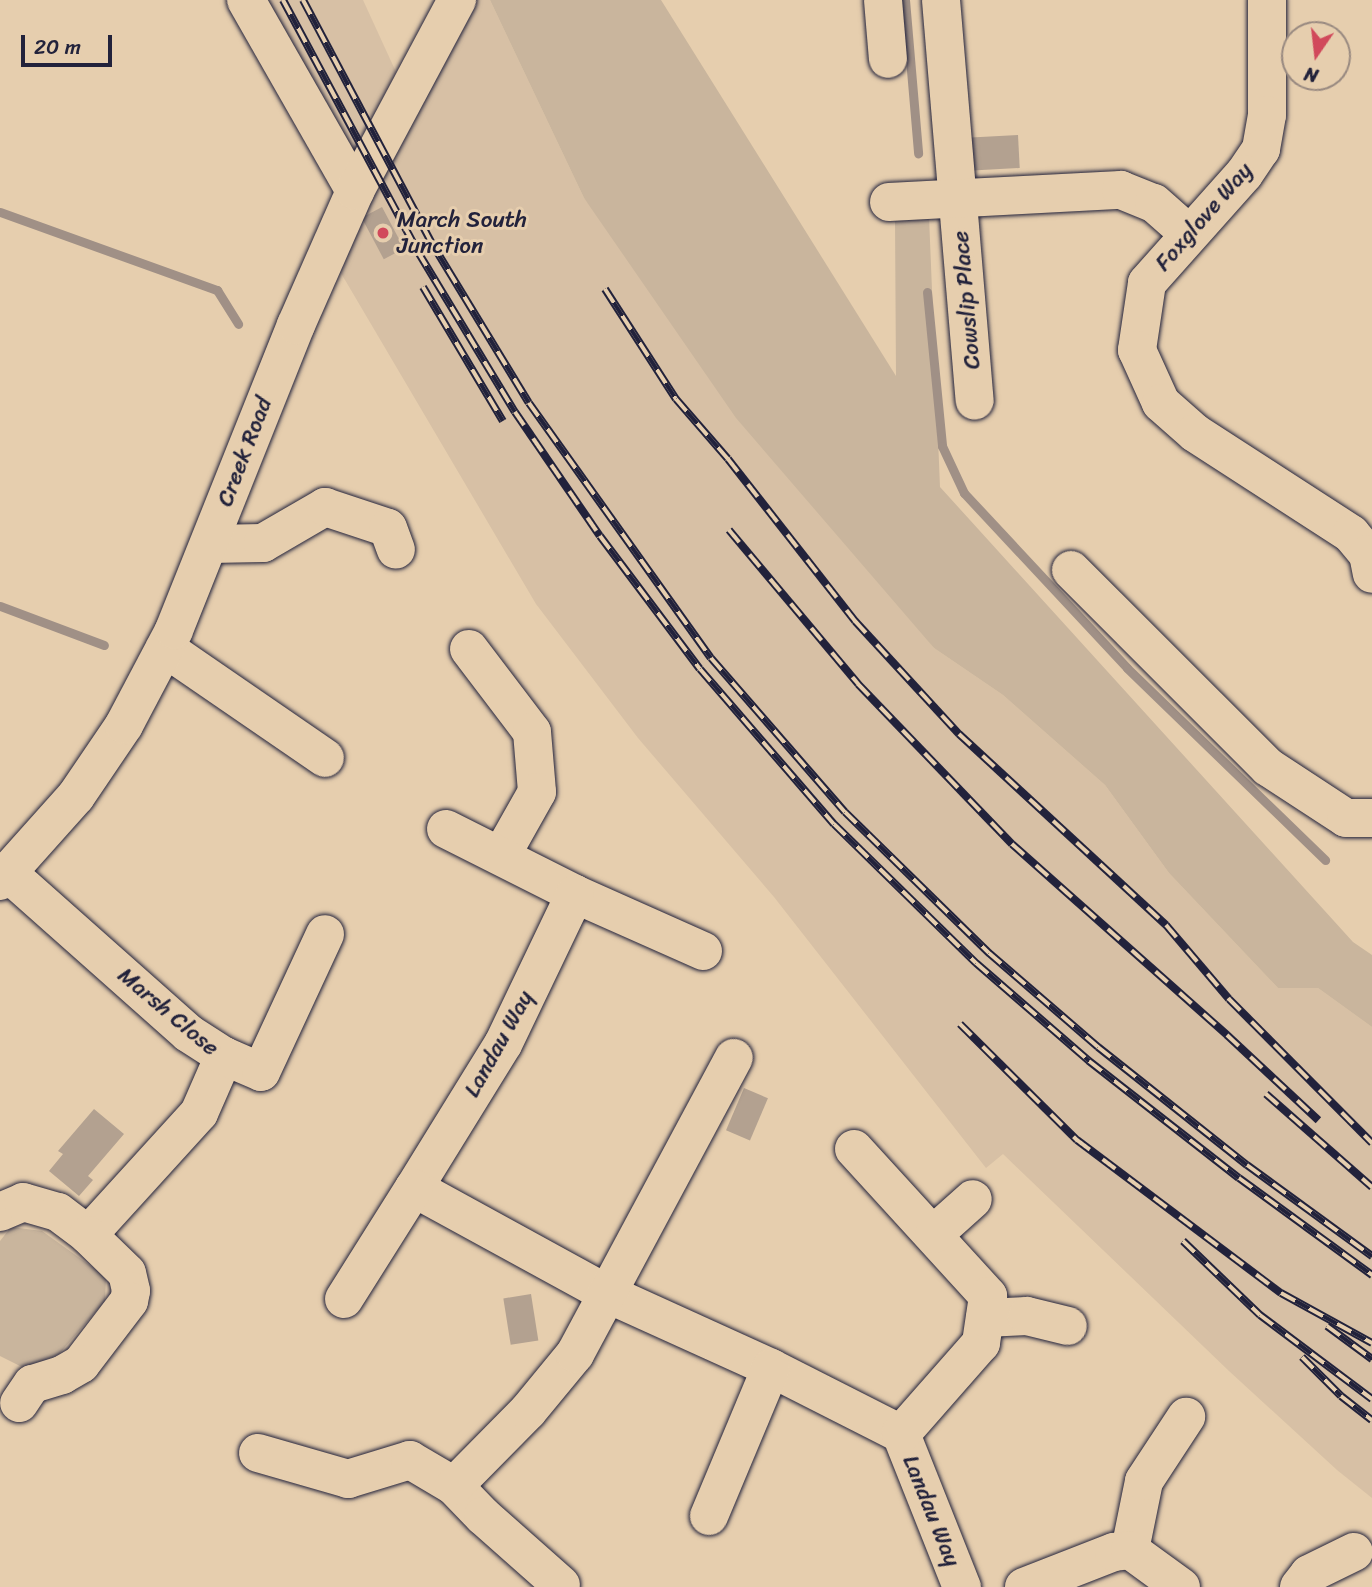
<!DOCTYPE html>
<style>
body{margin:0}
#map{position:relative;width:1372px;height:1587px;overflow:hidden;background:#e6ceae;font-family:Sriracha,sans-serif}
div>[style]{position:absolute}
.built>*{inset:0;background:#d7c0a5}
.green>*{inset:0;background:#c9b59d}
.stream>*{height:9px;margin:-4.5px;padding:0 4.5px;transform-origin:4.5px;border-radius:4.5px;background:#a09086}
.building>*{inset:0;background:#b3a190;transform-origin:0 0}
.roads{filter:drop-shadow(0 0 2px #22223b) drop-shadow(0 0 2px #22223b)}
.minor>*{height:38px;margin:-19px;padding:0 19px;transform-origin:19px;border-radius:19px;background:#e6ceae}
.rail>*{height:8px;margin-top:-4px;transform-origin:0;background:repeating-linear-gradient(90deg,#e6ceae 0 16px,#22223b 0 32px);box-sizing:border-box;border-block:2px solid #22223b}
.dots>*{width:19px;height:19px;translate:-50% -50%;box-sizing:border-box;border:4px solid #e6ceae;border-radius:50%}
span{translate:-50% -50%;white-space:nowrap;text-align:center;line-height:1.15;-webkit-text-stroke:6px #e6ceae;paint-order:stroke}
.street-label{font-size:23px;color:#22223b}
.poi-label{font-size:23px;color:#22223b}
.left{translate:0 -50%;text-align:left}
.north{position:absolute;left:1281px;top:21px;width:70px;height:70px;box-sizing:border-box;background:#e6ceae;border:2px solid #988980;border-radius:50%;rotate:194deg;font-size:19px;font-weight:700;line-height:28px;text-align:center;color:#22223b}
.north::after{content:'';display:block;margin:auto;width:24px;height:32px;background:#d1495b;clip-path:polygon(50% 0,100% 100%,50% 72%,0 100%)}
.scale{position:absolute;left:21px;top:35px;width:91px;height:32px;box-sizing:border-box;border:4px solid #22223b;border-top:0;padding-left:9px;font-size:21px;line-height:24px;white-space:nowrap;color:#22223b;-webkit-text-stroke:5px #e6ceae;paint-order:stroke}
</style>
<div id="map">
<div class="built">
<i style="clip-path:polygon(257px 0,363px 0,396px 72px,351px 165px)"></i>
<i style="clip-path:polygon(473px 0,490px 0,584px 198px,934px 648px,1003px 695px,1105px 785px,1169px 873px,1278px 988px,1318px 988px,1372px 1027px,1372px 1498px,1337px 1470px,1229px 1371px,1003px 1154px,986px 1168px,774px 897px,638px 738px,536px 604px,335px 263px)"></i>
</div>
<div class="green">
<i style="clip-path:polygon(490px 0,661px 0,896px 376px,895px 220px,929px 216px,940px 487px,1353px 942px,1372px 955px,1372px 1027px,1318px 988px,1278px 988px,1169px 873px,1105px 785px,1003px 695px,934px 648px,736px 418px,584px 198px)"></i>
<i style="clip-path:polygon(11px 1227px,42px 1231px,106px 1277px,105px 1301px,59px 1354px,26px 1369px,0 1356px,0 1241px)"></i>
</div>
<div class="stream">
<i style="left:905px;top:0;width:154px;rotate:85.1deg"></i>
<i style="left:0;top:212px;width:231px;rotate:19.8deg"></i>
<i style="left:217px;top:290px;width:40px;rotate:58deg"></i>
<i style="left:927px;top:292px;width:155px;rotate:84.4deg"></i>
<i style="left:942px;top:446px;width:52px;rotate:64.9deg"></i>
<i style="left:964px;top:493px;width:239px;rotate:47deg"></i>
<i style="left:1127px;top:668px;width:276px;rotate:44.1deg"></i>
<i style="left:0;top:606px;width:111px;rotate:20.6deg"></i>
</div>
<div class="building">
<i style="left:1018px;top:135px;width:33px;height:47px;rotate:87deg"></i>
<i style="left:382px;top:207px;width:47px;height:23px;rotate:62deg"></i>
<i style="left:744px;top:1088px;width:26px;height:46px;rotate:23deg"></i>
<i style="clip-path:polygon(94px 1109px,124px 1134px,88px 1176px,93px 1180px,79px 1196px,49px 1171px,63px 1154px,58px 1151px)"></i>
<i style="left:531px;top:1294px;width:47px;height:28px;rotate:81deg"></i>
</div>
<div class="roads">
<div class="minor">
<i style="left:246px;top:0;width:220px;rotate:60.3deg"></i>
<i style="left:883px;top:0;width:59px;rotate:85.2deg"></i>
<i style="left:941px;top:0;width:402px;rotate:85.2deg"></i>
<i style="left:1267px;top:0;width:115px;rotate:90deg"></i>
<i style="left:1267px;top:115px;width:35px;rotate:100deg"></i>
<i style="left:1261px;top:149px;width:30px;rotate:124deg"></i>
<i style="left:1244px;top:174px;width:146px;rotate:131.7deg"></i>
<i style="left:1147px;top:283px;width:68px;rotate:98.5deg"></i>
<i style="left:1137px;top:350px;width:58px;rotate:65.6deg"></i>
<i style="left:1161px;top:403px;width:45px;rotate:41.4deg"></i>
<i style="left:1195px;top:433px;width:186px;rotate:32.9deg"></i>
<i style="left:1351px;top:534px;width:26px;rotate:50deg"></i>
<i style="left:1368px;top:554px;width:20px;rotate:79deg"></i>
<i style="left:889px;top:202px;width:232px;rotate:-3deg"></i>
<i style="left:1121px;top:190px;width:35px;rotate:22deg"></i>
<i style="left:1154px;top:203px;width:47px;rotate:41.5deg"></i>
<i style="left:210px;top:544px;width:53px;rotate:-1.1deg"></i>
<i style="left:263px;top:543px;width:72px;rotate:-30.1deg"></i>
<i style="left:325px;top:507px;width:66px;rotate:18.4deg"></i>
<i style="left:388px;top:528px;width:23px;rotate:70deg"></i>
<i style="left:1071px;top:570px;width:279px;rotate:45deg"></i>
<i style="left:1268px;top:767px;width:93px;rotate:33.2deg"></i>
<i style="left:1346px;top:818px;width:26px"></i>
<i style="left:165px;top:648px;width:194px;rotate:34.5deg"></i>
<i style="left:469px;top:649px;width:104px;rotate:52.8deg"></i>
<i style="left:532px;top:732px;width:60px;rotate:85.2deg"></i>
<i style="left:537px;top:792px;width:73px;rotate:119.4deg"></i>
<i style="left:446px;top:829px;width:144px;rotate:26.7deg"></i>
<i style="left:8px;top:873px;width:241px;rotate:41.6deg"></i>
<i style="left:188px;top:1033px;width:43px;rotate:32.6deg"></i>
<i style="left:224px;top:1056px;width:62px;rotate:113.7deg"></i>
<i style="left:199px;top:1113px;width:165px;rotate:132.3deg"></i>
<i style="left:0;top:881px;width:114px;rotate:-48.2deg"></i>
<i style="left:76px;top:796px;width:86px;rotate:-55.9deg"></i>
<i style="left:124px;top:725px;width:107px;rotate:-62.2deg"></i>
<i style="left:174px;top:630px;width:328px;rotate:-68.2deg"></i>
<i style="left:296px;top:325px;width:146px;rotate:-66.2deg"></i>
<i style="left:355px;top:191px;width:217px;rotate:-61.9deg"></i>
<i style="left:703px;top:951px;width:140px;rotate:-156deg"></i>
<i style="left:575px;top:894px;width:166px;rotate:115.6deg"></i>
<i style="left:503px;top:1044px;width:169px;rotate:121.7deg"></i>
<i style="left:414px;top:1188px;width:221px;rotate:28.7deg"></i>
<i style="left:608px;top:1294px;width:179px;rotate:24.4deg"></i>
<i style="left:771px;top:1368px;width:146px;rotate:26.9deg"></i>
<i style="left:901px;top:1434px;width:165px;rotate:68.3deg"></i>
<i style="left:224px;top:1056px;width:40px;rotate:23.4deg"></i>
<i style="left:261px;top:1072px;width:152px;rotate:-65.1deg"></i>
<i style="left:854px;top:1149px;width:199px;rotate:47.6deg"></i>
<i style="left:988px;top:1296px;width:48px;rotate:98.5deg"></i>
<i style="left:981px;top:1343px;width:121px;rotate:131.3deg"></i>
<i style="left:0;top:1212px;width:25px;rotate:-23deg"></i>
<i style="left:23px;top:1202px;width:36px;rotate:16deg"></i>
<i style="left:58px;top:1212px;width:38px;rotate:37deg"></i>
<i style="left:88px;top:1235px;width:54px;rotate:44.3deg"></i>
<i style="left:127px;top:1273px;width:18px;rotate:77deg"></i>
<i style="left:131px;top:1291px;width:10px;rotate:101deg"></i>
<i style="left:129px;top:1301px;width:79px;rotate:127.3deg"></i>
<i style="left:81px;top:1364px;width:22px;rotate:150deg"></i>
<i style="left:62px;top:1375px;width:31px;rotate:163deg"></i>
<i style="left:32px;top:1384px;width:23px;rotate:124deg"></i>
<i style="left:934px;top:1234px;width:52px;rotate:-41.9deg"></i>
<i style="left:344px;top:1299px;width:131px;rotate:-57.8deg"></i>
<i style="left:985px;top:1318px;width:42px;rotate:-2.7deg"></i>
<i style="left:1027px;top:1316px;width:42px;rotate:13.7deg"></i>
<i style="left:258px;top:1453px;width:94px;rotate:16.1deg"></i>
<i style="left:348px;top:1479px;width:65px;rotate:-17deg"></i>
<i style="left:410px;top:1460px;width:51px;rotate:30.6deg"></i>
<i style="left:454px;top:1486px;width:42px;rotate:46deg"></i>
<i style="left:483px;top:1516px;width:104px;rotate:41.5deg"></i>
<i style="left:454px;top:1486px;width:105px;rotate:-45.4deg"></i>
<i style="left:528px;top:1411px;width:74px;rotate:-50.5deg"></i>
<i style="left:575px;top:1354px;width:336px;rotate:-61.8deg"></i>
<i style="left:709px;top:1516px;width:160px;rotate:-67.3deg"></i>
<i style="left:1130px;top:1550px;width:70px;rotate:-78.5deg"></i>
<i style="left:1144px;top:1481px;width:77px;rotate:-56.7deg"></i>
<i style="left:1024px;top:1587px;width:97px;rotate:-21.3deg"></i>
<i style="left:1114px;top:1552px;width:16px;rotate:-7deg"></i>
<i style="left:1130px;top:1550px;width:63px;rotate:36deg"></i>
<i style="left:1299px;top:1587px;width:16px;rotate:-52deg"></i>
<i style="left:1309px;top:1574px;width:50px;rotate:-26.1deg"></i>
</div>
</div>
<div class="rail">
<i style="left:283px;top:0;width:286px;rotate:61.8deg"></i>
<i style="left:418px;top:252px;width:187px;rotate:58.8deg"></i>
<i style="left:515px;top:412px;width:150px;rotate:55.6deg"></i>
<i style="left:600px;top:536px;width:166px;rotate:53.1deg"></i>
<i style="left:700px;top:669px;width:205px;rotate:49.2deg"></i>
<i style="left:834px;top:824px;width:199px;rotate:44.4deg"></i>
<i style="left:976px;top:963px;width:150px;rotate:40.9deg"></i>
<i style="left:1089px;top:1061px;width:190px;rotate:38deg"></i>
<i style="left:1239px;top:1178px;width:165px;rotate:36.1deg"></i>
<i style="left:303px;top:0;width:274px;rotate:62.1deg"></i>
<i style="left:431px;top:242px;width:188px;rotate:58.7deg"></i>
<i style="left:529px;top:403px;width:313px;rotate:54.5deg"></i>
<i style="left:711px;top:658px;width:204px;rotate:49deg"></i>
<i style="left:845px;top:812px;width:202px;rotate:44.4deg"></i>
<i style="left:989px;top:953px;width:144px;rotate:40.8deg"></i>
<i style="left:1098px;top:1047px;width:190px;rotate:38.4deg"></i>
<i style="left:1247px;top:1165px;width:155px;rotate:36.1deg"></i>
<i style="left:423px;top:287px;width:156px;rotate:59.2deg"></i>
<i style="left:605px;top:289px;width:131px;rotate:57.2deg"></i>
<i style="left:676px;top:399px;width:79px;rotate:49.1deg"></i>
<i style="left:728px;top:459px;width:206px;rotate:51.9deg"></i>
<i style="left:855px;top:621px;width:154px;rotate:47.4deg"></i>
<i style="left:959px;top:734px;width:282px;rotate:42.7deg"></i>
<i style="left:1166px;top:925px;width:97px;rotate:49.6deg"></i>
<i style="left:1229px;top:999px;width:203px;rotate:45.2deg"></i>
<i style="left:729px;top:530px;width:201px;rotate:50deg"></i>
<i style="left:858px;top:684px;width:222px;rotate:46.1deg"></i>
<i style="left:1012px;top:844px;width:288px;rotate:41.6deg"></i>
<i style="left:1227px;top:1035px;width:125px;rotate:43deg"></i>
<i style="left:960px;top:1024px;width:165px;rotate:44.8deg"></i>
<i style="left:1077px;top:1140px;width:255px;rotate:36.9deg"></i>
<i style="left:1281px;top:1293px;width:104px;rotate:28.8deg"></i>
<i style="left:1266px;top:1094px;width:141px;rotate:41.3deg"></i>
<i style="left:1183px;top:1241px;width:107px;rotate:43.9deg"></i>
<i style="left:1260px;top:1315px;width:140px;rotate:36.9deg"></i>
<i style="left:1327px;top:1326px;width:56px;rotate:36.3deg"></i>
<i style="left:1302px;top:1357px;width:55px;rotate:45deg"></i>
<i style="left:1341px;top:1396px;width:39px;rotate:38deg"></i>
</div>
<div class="dots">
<i style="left:383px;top:233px;background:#d1495b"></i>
</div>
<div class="street-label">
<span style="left:1204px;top:217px;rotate:-49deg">Foxglove Way</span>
<span style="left:967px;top:300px;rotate:-95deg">Cowslip Place</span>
<span style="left:245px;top:452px;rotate:-69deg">Creek Road</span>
<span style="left:168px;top:1012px;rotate:40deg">Marsh Close</span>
<span style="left:499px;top:1044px;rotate:-61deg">Landau Way</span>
<span style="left:931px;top:1511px;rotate:68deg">Landau Way</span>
</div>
<div class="poi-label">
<span class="left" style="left:397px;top:233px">March South<br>Junction</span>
</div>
<div class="north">N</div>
<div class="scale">20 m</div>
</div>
